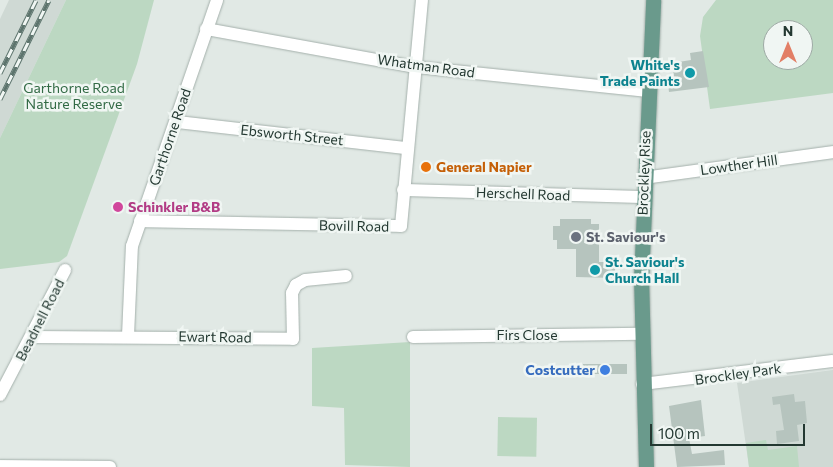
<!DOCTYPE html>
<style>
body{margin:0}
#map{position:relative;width:833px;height:467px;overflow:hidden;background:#e1e9e5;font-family:Commissioner,sans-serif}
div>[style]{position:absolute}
.built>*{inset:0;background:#cfd9d4}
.green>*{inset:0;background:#bcd8c2;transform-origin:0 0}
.building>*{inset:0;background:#b6c4be;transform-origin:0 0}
.roads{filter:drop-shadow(0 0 1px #a4b0ab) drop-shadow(0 0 1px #a4b0ab)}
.minor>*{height:12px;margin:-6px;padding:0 6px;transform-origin:6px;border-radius:6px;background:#fff}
.major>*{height:15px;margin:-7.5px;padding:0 7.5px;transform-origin:7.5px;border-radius:7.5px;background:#6a9a8c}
.rail>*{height:5px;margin-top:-2.5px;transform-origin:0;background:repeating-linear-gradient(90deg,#f0f6f3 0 9px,#5d746d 0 18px);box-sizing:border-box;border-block:1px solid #5d746d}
.dots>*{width:14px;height:14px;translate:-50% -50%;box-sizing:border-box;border:2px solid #f0f6f3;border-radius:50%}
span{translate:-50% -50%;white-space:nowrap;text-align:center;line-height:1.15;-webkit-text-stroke:5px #f0f6f3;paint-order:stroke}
.culture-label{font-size:14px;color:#0d838f;font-weight:700}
.right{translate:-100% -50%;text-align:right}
.left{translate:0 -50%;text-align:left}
.street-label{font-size:14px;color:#233831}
.park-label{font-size:14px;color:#326a45}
.food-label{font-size:14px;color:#c56008;font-weight:700}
.hotel-label{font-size:14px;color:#b23c85;font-weight:700}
.worship-label{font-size:14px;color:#5b616d;font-weight:700}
.shop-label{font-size:14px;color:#366cbe;font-weight:700}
.north{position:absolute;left:763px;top:20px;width:50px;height:50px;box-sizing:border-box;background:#f0f6f3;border:1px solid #9eaaa5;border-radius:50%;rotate:0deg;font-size:14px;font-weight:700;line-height:20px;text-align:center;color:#233831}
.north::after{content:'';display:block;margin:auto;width:18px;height:22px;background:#e27f66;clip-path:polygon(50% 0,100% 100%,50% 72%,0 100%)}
.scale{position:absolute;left:650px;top:424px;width:155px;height:22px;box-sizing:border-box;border:2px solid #233831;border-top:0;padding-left:6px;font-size:15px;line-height:18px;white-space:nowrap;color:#233831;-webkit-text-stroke:4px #f0f6f3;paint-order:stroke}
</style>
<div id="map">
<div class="built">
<i style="clip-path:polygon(9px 0,66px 0,0 138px,0 19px)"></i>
<i style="clip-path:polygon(833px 370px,833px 467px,749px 467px,737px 383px)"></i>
</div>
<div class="green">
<i style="clip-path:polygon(66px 0,154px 0,137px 64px,67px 256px,59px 262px,0 269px,0 138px)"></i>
<i style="clip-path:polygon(evenodd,716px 0,833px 0,833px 93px,710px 109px,700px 36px,703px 17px,716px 0,773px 30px,803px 30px,803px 60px,773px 60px,773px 30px)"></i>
<i style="clip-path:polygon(410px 342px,410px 467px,345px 465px,344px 408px,312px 406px,312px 348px)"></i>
<i style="left:498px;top:417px;width:39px;height:39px;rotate:1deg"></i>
<i style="clip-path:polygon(766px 440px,768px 450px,797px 446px,799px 467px,749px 467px,746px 443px)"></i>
</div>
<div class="building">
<i style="clip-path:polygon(703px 51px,709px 87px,669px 92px,668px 84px,675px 83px,672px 63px,691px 60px,690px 53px)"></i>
<i style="clip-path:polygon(560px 219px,591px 219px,591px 224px,599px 224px,599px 262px,615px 262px,615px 278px,576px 277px,576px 249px,557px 249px,557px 240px,553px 240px,553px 226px,560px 226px)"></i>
<i style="left:627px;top:364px;width:10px;height:44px;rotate:90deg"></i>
<i style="clip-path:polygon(794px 394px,795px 402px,805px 401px,807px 423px,797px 425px,799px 441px,777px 444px,776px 431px,784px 430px,780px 404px,773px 405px,772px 397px)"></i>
<i style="clip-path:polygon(701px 400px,705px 436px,689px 438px,692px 454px,724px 450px,725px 465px,677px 467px,669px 406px)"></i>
</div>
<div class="roads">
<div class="minor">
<i style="left:206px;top:29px;width:213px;rotate:10.3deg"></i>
<i style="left:416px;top:67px;width:232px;rotate:5.9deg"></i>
<i style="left:177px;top:122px;width:230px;rotate:6.5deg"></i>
<i style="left:644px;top:178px;width:191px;rotate:-7.8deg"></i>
<i style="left:403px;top:190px;width:240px;rotate:1.7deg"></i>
<i style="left:140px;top:221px;width:261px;rotate:1.1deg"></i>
<i style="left:401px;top:226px;width:227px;rotate:-84.7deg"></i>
<i style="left:128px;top:336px;width:90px;rotate:-87.5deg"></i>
<i style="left:132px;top:246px;width:260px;rotate:-70.9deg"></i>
<i style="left:31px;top:337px;width:262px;rotate:0.4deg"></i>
<i style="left:293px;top:339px;width:46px;rotate:-91.2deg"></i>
<i style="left:292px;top:293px;width:9px;rotate:-63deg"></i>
<i style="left:296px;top:285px;width:10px;rotate:-29deg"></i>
<i style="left:305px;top:280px;width:41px;rotate:-5.6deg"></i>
<i style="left:413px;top:337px;width:228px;rotate:-0.8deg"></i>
<i style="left:642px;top:384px;width:192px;rotate:-6.9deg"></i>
<i style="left:0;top:395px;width:141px;rotate:-62.5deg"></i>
<i style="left:0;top:466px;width:110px;rotate:0.5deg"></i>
</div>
<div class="major">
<i style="left:646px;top:467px;width:187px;rotate:-91.5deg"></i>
<i style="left:641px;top:280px;width:280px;rotate:-87.5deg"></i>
</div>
</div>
<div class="rail">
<i style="left:0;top:73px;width:81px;rotate:-63.7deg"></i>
<i style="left:0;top:99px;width:110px;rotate:-63.7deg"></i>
</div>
<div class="dots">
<i style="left:690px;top:73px;background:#0f9aa8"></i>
<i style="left:426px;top:167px;background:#e8710a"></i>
<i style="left:118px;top:207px;background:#d1479c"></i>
<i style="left:576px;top:237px;background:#6b7280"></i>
<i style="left:595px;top:270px;background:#0f9aa8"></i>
<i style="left:605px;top:370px;background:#3f7fe0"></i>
</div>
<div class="culture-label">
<span class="right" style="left:680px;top:73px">White's<br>Trade Paints</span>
<span class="left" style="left:605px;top:270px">St. Saviour's<br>Church Hall</span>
</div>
<div class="street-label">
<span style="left:426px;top:66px;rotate:8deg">Whatman Road</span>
<span style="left:292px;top:135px;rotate:6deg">Ebsworth Street</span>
<span style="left:170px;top:137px;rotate:-71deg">Garthorne Road</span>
<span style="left:739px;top:165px;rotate:-8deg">Lowther Hill</span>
<span style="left:644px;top:173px;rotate:-88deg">Brockley Rise</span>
<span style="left:523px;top:194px;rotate:2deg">Herschell Road</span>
<span style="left:354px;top:226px;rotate:1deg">Bovill Road</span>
<span style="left:40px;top:320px;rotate:-63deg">Beadnell Road</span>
<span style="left:527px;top:335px">Firs Close</span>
<span style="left:215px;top:337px;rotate:1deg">Ewart Road</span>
<span style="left:738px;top:374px;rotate:-8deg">Brockley Park</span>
</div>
<div class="park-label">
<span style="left:74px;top:96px">Garthorne Road<br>Nature Reserve</span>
</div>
<div class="food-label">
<span class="left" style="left:436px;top:167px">General Napier</span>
</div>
<div class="hotel-label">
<span class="left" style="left:128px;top:207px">Schinkler B&amp;B</span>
</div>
<div class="worship-label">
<span class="left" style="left:586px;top:237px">St. Saviour's</span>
</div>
<div class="shop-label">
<span class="right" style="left:595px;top:370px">Costcutter</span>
</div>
<div class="north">N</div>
<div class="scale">100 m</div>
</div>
